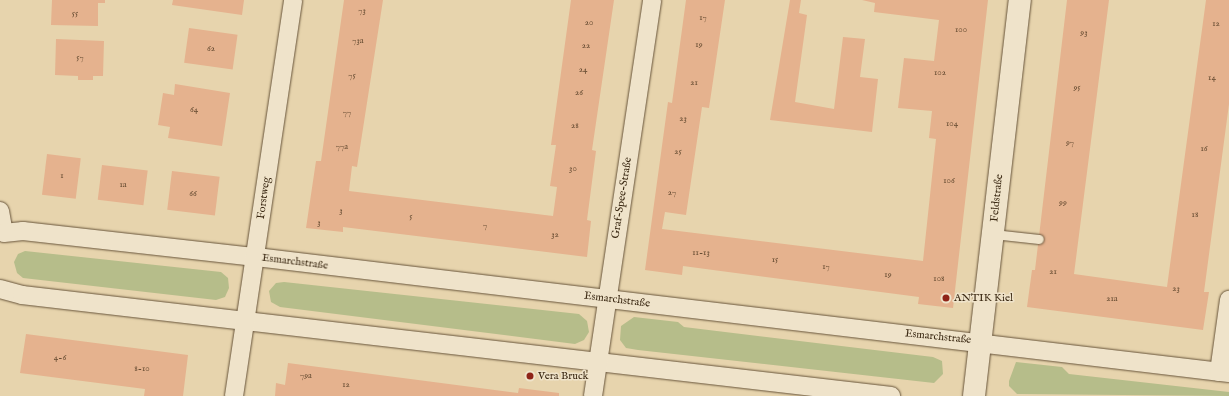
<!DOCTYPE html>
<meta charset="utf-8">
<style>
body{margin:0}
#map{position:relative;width:1229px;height:396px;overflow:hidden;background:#e7d4ad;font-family:"IM FELL English",serif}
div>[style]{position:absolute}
.green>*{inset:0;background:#b6bd8a}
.building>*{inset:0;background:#e5b28e;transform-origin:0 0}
.roads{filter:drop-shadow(0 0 1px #67543a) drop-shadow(0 0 1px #67543a)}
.lane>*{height:9px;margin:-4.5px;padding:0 4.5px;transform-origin:4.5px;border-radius:4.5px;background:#efe3ca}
.street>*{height:18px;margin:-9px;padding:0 9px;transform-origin:9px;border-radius:9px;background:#efe3ca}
.secondary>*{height:22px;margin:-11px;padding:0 11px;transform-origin:11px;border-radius:11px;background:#efe3ca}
.dots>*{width:11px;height:11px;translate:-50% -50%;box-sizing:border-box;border:2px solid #efe3ca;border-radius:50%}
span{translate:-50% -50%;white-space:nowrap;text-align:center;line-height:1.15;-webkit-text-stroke:3px #efe3ca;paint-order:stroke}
.number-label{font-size:9px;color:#664c32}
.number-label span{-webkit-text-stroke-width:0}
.street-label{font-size:11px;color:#3c2a14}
.poi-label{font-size:11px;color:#3c2a14}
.left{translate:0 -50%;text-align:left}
</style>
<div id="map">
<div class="green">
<i style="clip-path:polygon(25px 251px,221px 272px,228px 278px,229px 288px,225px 297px,216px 300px,23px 278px,17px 273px,14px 262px,18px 254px)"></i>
<i style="clip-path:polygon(284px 282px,579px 314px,587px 321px,589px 332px,584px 340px,575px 344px,280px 307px,271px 302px,269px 291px,276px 283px)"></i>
<i style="clip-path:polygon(634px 317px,678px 322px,684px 327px,933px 357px,942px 361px,943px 374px,934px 383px,638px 350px,626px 348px,620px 340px,621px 326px)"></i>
<i style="clip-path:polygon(1016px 362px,1062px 367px,1069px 374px,1229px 392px,1229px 396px,1017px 394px,1009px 386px,1009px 381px)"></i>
</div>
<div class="building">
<i style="clip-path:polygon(52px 0,105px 0,105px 3px,98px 3px,98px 26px,51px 25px)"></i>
<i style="clip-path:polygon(173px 0,244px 0,242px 15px,172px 5px)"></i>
<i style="clip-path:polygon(344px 0,383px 0,357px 167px,352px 166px,349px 191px,553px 216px,557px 187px,550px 186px,556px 145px,551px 145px,571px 0,614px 0,592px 150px,596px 151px,587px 220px,591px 221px,587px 257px,343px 227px,343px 232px,306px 228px,316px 161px,321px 161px)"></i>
<i style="clip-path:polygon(686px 0,725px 0,709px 108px,702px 107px,686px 215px,665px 212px,662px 229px,923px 261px,936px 139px,929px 138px,932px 111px,898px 108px,904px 58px,934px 61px,939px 20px,874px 12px,875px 3px,862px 0,988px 0,953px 308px,918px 304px,919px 297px,683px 266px,682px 275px,645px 270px,668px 102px,672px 103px)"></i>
<i style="clip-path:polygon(790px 0,801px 0,799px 13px,807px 15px,795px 102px,834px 109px,843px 37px,865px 39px,860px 77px,878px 79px,872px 132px,770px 120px)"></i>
<i style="clip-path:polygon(1067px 0,1109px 0,1074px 274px,1167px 287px,1206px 0,1229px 0,1229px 104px,1204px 292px,1209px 292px,1203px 330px,1027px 307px,1032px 270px,1035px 270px)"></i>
<i style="left:189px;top:28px;width:49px;height:35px;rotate:8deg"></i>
<i style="clip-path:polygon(56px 39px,104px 41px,103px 76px,93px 76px,93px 80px,78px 80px,78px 76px,55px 75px)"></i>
<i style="clip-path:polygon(175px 84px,230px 93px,222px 146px,168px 138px,170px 127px,158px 125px,163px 93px,174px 95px)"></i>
<i style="left:47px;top:154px;width:34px;height:41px;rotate:7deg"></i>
<i style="left:102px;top:165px;width:46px;height:35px;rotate:7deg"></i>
<i style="left:172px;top:171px;width:48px;height:39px;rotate:7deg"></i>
<i style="clip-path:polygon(26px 334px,188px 355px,183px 396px,144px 396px,145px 389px,20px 373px)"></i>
<i style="clip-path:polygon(288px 363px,518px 393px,519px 388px,559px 393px,559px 396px,275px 396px,276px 383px,285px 385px)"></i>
</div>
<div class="roads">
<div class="lane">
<i style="left:993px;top:234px;width:46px;rotate:6.2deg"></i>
</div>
<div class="street">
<i style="left:0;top:211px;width:22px;rotate:80deg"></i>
<i style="left:4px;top:233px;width:19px;rotate:-6deg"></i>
<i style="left:23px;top:231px;width:234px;rotate:6.4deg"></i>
<i style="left:256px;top:257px;width:980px;rotate:6.8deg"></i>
<i style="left:0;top:289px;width:23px;rotate:15deg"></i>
<i style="left:22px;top:295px;width:875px;rotate:6.63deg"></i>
<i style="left:1219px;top:372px;width:73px;rotate:-82.1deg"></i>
<i style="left:234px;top:396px;width:400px;rotate:-81.5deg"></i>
<i style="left:593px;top:396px;width:400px;rotate:-81.5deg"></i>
</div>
<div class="secondary">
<i style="left:974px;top:396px;width:399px;rotate:-83.4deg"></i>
</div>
</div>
<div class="dots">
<i style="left:946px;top:298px;background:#8f2418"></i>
<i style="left:530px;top:376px;background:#8f2418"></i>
</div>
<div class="number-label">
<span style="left:362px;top:11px">73</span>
<span style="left:75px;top:14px">55</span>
<span style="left:703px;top:18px">17</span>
<span style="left:589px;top:23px">20</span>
<span style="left:1216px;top:24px">12</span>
<span style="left:961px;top:30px">100</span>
<span style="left:1084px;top:33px">93</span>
<span style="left:358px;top:41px">73a</span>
<span style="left:699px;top:45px">19</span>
<span style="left:586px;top:46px">22</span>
<span style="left:211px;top:49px">62</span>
<span style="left:80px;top:58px">57</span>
<span style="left:583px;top:70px">24</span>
<span style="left:940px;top:73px">102</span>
<span style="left:352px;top:76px">75</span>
<span style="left:1212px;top:78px">14</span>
<span style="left:694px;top:83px">21</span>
<span style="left:1077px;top:88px">95</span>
<span style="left:579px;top:93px">26</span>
<span style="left:194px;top:110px">64</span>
<span style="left:347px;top:113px">77</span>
<span style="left:683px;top:119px">23</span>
<span style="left:952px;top:124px">104</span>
<span style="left:575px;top:126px">28</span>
<span style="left:1070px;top:143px">97</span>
<span style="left:342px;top:147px">77a</span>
<span style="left:1204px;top:149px">16</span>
<span style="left:678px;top:152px">25</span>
<span style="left:573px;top:169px">30</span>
<span style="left:62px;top:176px">1</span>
<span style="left:949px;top:181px">106</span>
<span style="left:123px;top:185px">1a</span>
<span style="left:672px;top:193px">27</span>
<span style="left:193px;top:194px">66</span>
<span style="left:1063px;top:203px">99</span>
<span style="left:341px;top:211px">3</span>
<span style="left:1195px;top:215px">18</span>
<span style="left:411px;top:217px">5</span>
<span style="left:319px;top:223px">3</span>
<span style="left:485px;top:226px">7</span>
<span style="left:555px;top:235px">32</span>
<span style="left:701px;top:253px">11-13</span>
<span style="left:775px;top:260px">15</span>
<span style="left:826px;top:267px">17</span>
<span style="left:1053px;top:272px">21</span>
<span style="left:888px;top:275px">19</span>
<span style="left:939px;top:279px">108</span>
<span style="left:1176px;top:289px">23</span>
<span style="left:1112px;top:299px">21a</span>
<span style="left:60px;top:358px">4-6</span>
<span style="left:142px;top:369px">8-10</span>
<span style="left:306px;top:376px">79a</span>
<span style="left:346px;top:385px">12</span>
</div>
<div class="street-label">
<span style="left:264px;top:198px;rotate:-82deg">Forstweg</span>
<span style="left:622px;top:198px;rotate:-81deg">Graf-Spee-Straße</span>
<span style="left:997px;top:198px;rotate:-84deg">Feldstraße</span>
<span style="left:295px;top:262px;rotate:7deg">Esmarchstraße</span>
<span style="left:617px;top:300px;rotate:7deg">Esmarchstraße</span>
<span style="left:938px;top:337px;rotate:6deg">Esmarchstraße</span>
</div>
<div class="poi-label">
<span class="left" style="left:954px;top:298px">ANTIK Kiel</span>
<span class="left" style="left:538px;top:376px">Vera Bruck</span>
</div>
</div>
